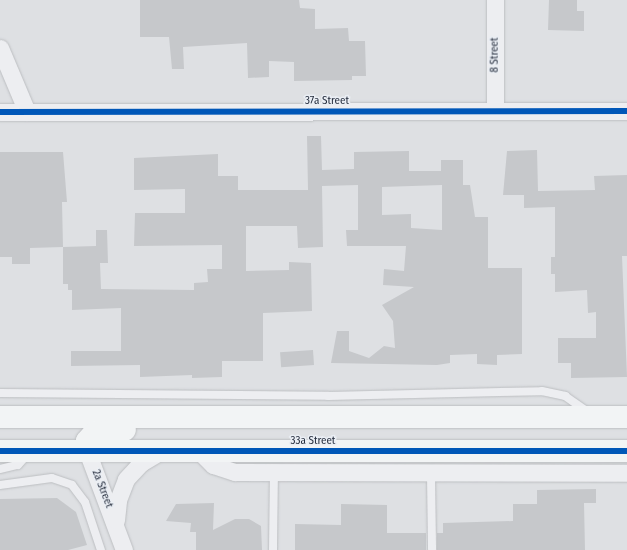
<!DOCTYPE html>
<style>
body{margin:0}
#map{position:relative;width:627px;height:550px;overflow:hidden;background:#dee0e3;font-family:"Fira Sans Condensed",sans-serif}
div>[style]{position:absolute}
.building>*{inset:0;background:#c6c8cb;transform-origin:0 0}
.roads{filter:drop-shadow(0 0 1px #bcbec1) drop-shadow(0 0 1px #bcbec1)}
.lane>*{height:8px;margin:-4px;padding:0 4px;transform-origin:4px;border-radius:4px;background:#edeef1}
.street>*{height:17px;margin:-8.5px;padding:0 8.5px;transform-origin:8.5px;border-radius:8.5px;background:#edeef1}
.secondary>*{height:22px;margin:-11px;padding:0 11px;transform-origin:11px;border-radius:11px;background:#f2f4f5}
.cycleway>*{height:6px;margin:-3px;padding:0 3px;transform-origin:3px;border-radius:3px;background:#0057b8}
span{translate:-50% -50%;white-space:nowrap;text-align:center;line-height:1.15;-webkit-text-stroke:3px #eaeef4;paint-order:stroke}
.street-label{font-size:11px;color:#252d3d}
</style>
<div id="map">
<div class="building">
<i style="clip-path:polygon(140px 0,299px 0,300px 8px,315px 9px,315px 29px,348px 28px,349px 41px,365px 41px,366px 76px,352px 76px,352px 80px,294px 81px,294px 62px,269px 61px,269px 77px,248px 78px,247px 43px,183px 47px,184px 69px,172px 69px,169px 37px,140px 37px)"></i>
<i style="clip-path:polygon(549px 0,577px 0,577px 11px,584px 11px,584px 31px,548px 30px)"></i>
<i style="clip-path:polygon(evenodd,307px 136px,321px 136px,322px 170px,354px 169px,354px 152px,409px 151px,409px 171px,441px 171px,441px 160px,463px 160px,463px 185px,470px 185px,475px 217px,488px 217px,488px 268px,522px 268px,522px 354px,497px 355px,497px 365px,477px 364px,477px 354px,450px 355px,450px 363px,437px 365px,331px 363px,337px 331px,349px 331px,349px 351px,369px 358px,384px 346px,395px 348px,393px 321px,382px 305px,414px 287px,383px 285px,384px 269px,404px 271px,406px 246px,347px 246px,346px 230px,358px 230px,358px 185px,322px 186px,323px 247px,298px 248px,297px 226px,246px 226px,246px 271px,289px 270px,289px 262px,311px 263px,312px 311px,263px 313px,263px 361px,222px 361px,222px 377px,192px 378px,192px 375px,140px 377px,140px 365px,71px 366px,71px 351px,121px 351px,121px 308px,72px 310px,72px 290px,68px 290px,68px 284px,63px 284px,63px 247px,96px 246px,96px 230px,107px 230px,108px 263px,100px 263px,101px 289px,194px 290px,194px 283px,208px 282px,207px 269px,222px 269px,222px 245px,134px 246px,135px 213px,185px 213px,185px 189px,134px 190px,134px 158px,218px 154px,218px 176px,238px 176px,238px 190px,308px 190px,307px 136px,442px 185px,442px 230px,411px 228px,411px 214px,382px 215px,382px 187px,442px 185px)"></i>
<i style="clip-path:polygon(537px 150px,538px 191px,595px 190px,594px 176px,627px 175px,627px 256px,622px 256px,627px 377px,571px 378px,571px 363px,558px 363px,558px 338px,596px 338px,596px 312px,588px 313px,587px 290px,555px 292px,555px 274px,551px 274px,551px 257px,555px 257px,555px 207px,524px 208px,524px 195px,503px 195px,507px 151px)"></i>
<i style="clip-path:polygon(0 152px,63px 152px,67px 202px,62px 202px,63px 247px,30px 248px,30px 264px,12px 264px,12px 257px,0 257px)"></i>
<i style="left:313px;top:350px;width:15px;height:33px;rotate:86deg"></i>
<i style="clip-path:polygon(596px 489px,596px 503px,584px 503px,585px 550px,437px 550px,437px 533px,443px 533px,443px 523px,513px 521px,513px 504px,537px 504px,537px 490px)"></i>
<i style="clip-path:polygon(57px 498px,76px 512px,87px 545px,68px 550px,0 550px,0 499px)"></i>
<i style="clip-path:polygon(214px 503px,213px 530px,235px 519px,249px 519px,261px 526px,262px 550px,196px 550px,196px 532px,190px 532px,191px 523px,166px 521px,176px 504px)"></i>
<i style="clip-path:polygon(341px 504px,387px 505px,387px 533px,426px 533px,426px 550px,295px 550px,295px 524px,341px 525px)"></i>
</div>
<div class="roads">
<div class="lane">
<i style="left:0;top:393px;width:328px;rotate:0.5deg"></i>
<i style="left:328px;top:396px;width:214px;rotate:-1.3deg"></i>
<i style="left:542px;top:391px;width:24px;rotate:12deg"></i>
<i style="left:565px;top:396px;width:29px;rotate:35deg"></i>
<i style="left:0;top:469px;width:18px;rotate:-13deg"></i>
<i style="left:18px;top:465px;width:15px;rotate:-48deg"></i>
<i style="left:431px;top:475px;width:75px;rotate:89.2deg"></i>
<i style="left:0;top:485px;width:52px;rotate:-7.7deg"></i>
<i style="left:52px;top:478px;width:21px;rotate:19deg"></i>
<i style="left:72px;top:485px;width:21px;rotate:53deg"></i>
<i style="left:85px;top:502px;width:51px;rotate:71.6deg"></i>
<i style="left:273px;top:550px;width:77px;rotate:-89.3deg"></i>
</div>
<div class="street">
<i style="left:0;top:48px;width:69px;rotate:67.1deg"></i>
<i style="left:495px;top:111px;width:111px;rotate:-90deg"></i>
<i style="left:0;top:112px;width:627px;rotate:-0.09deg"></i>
<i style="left:87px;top:451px;width:106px;rotate:69.5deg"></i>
<i style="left:199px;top:451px;width:20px;rotate:45deg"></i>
<i style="left:213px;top:465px;width:23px;rotate:18deg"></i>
<i style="left:235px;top:472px;width:392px;rotate:0.1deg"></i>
<i style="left:116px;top:520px;width:20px;rotate:-84deg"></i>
<i style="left:118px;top:500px;width:22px;rotate:-69deg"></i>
<i style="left:126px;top:479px;width:22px;rotate:-47deg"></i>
<i style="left:141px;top:463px;width:23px;rotate:-31deg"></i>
</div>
<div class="secondary">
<i style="left:0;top:417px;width:627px"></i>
<i style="left:0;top:451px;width:627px"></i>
<i style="left:87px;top:451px;width:10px;rotate:-90deg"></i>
<i style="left:87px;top:441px;width:11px;rotate:-49deg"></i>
<i style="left:94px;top:433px;width:31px;rotate:-6deg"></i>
</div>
</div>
<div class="cycleway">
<i style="left:0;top:112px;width:627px;rotate:-0.09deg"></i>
<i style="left:0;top:451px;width:627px"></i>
</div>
<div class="street-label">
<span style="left:495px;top:55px;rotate:-90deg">8 Street</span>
<span style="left:327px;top:101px">37a Street</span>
<span style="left:313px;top:441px">33a Street</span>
<span style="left:102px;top:489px;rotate:69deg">2a Street</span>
</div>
</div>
